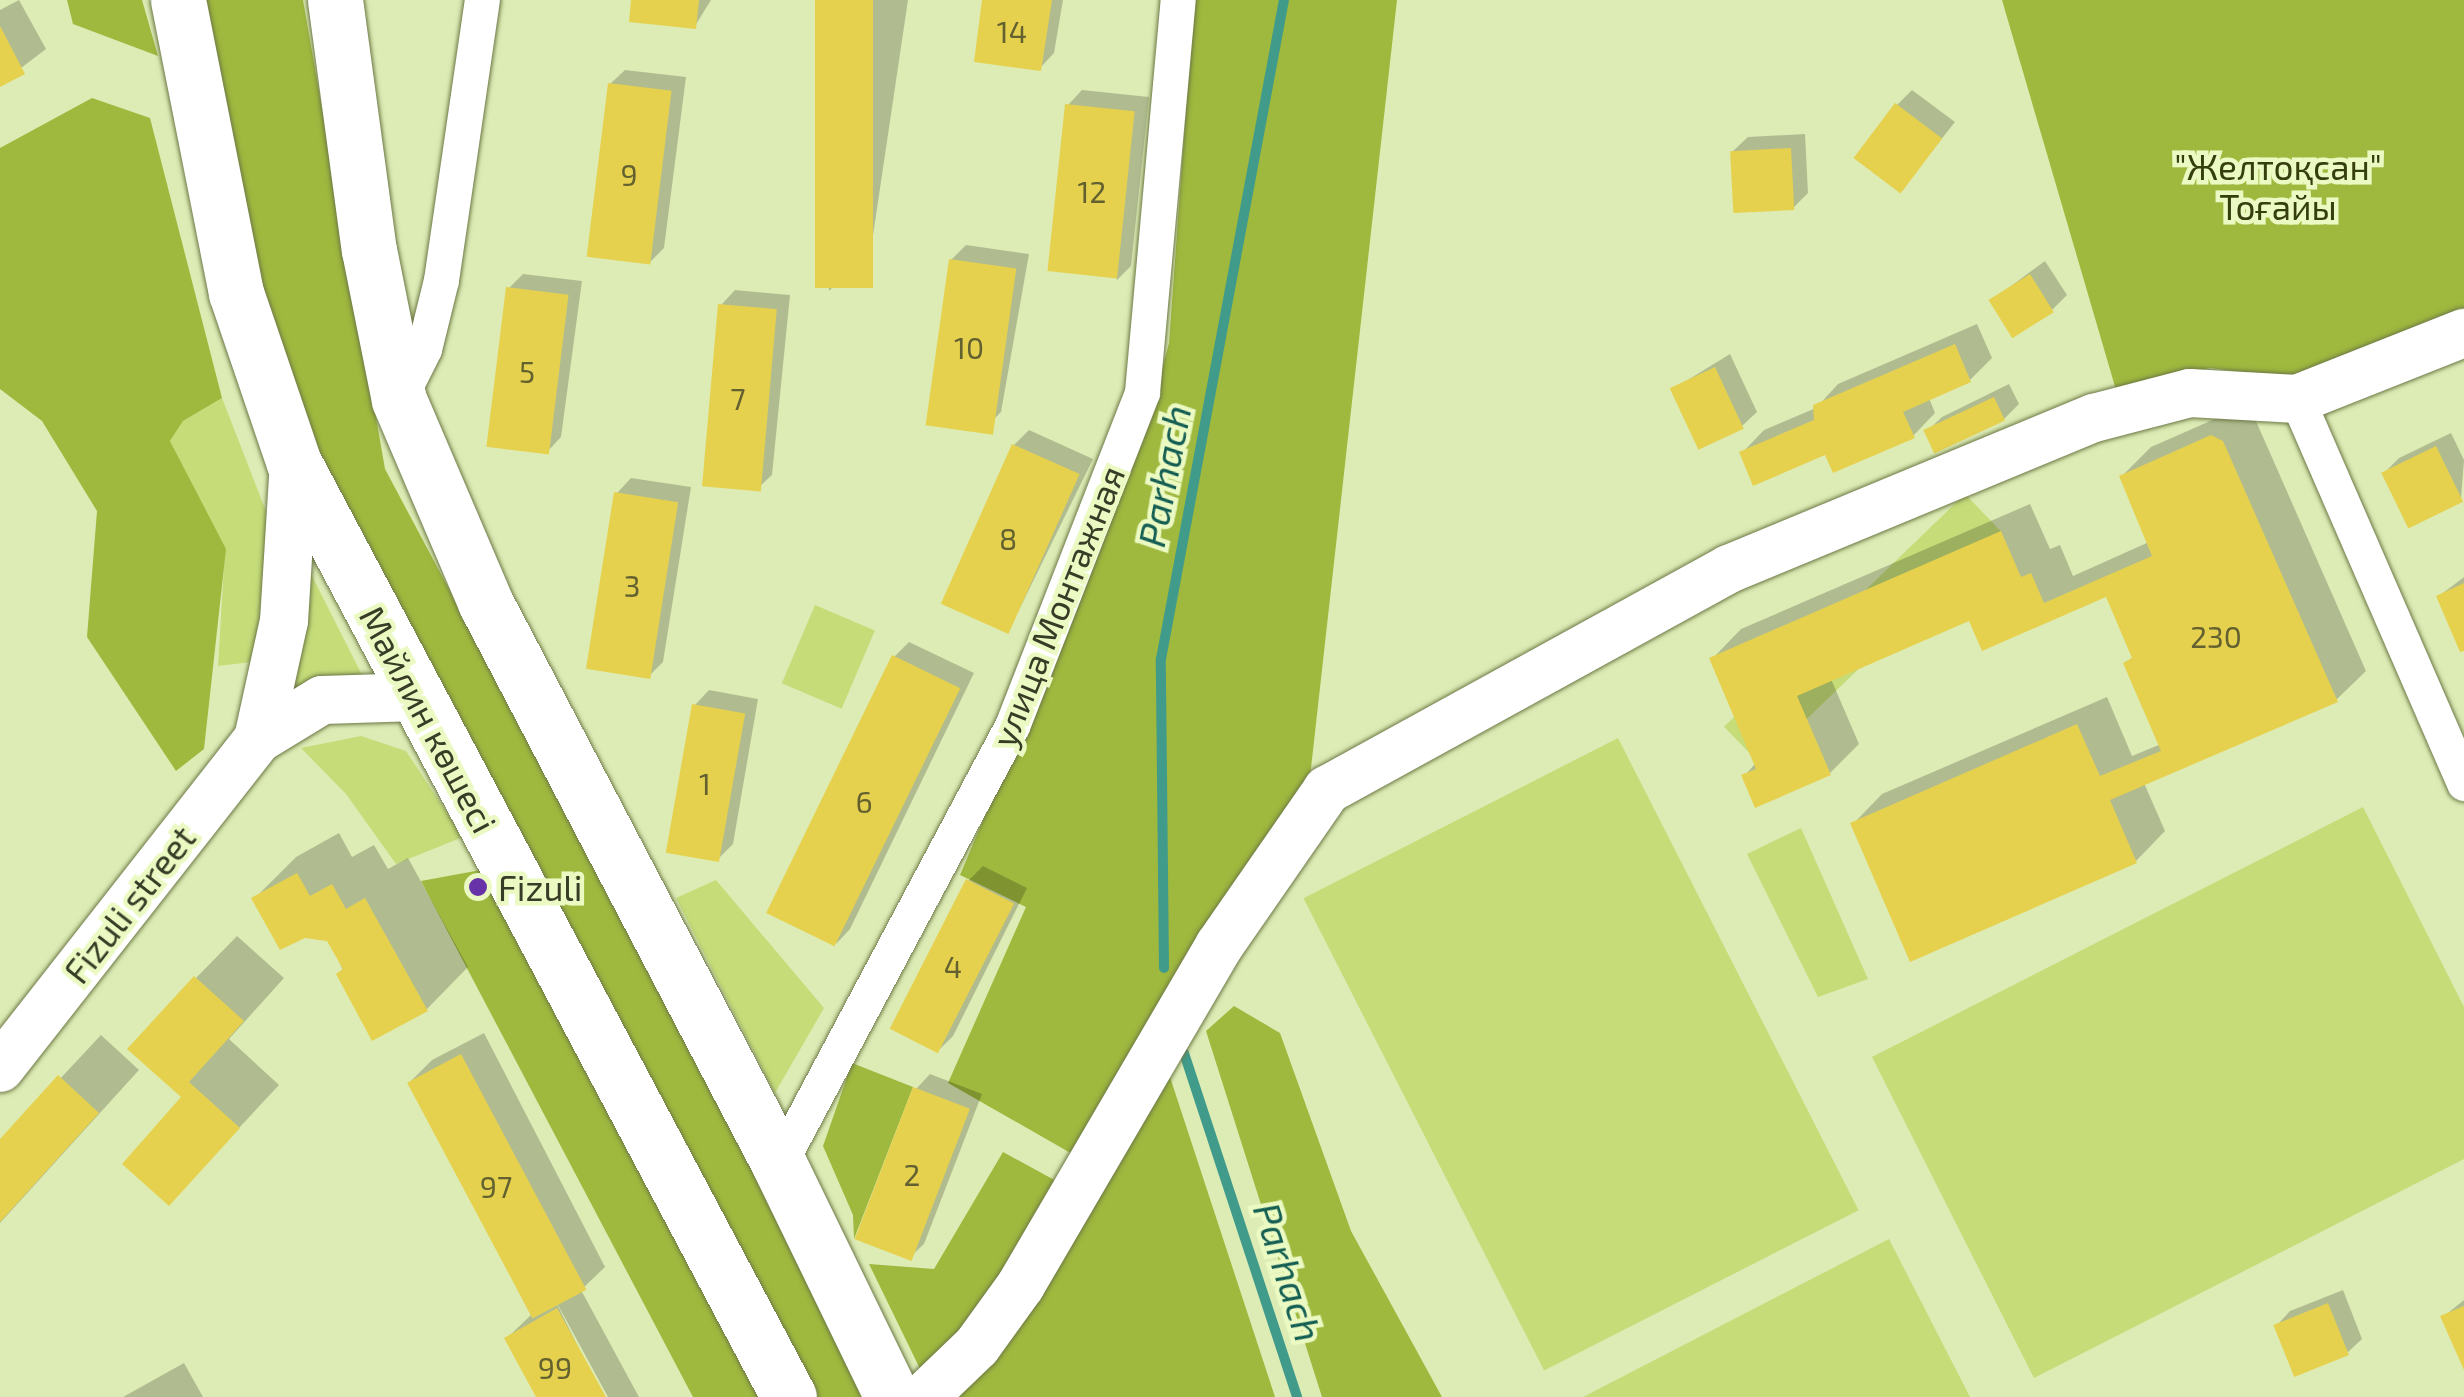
<!DOCTYPE html>
<meta charset="utf-8">
<style>
body{margin:0}
#map{position:relative;width:2464px;height:1397px;overflow:hidden;background:#ddecb5;font-family:"Exo 2",sans-serif}
div>[style]{position:absolute}
.green>*{inset:0;background:#c5dc79;transform-origin:0 0}
.forest>*{inset:0;background:#9fb83e}
.shadow>*{inset:0;background:#0003}
.stream>*{height:10px;margin:-5px;padding:0 5px;transform-origin:5px;border-radius:5px;background:#409b8b}
.building>*{inset:0;background:#e6d14e;transform-origin:0 0}
.roads{filter:drop-shadow(0 0 2px #6c7846) drop-shadow(0 0 2px #6c7846)}
.street>*{height:35px;margin:-17.5px;padding:0 17.5px;transform-origin:17.5px;border-radius:17.5px;background:#fff}
.secondary>*{height:48px;margin:-24px;padding:0 24px;transform-origin:24px;border-radius:24px;background:#fff}
.primary>*{height:55px;margin:-27.5px;padding:0 27.5px;transform-origin:27.5px;border-radius:27.5px;background:#fff}
.dots>*{width:28px;height:28px;translate:-50% -50%;box-sizing:border-box;border:5px solid #ebf9c2;border-radius:50%}
span{translate:-50% -50%;white-space:nowrap;text-align:center;line-height:1.15;-webkit-text-stroke:9px #ebf9c2;paint-order:stroke}
.number-label{font-size:30px;color:#636130}
.number-label span{-webkit-text-stroke-width:0}
.park-label{font-size:35px;color:#353f0e}
.street-label{font-size:35px;color:#373c26}
.poi-label{font-size:35px;color:#373c26}
.left{translate:0 -50%;text-align:left}
.water-label{font-size:38px;color:#135d52;font-style:italic}
</style>
<div id="map">
<div class="green">
<i style="clip-path:polygon(222px 398px,269px 519px,261px 661px,218px 666px,225px 549px,170px 441px,183px 421px)"></i>
<i style="left:1965px;top:494px;width:52px;height:335px;rotate:46deg"></i>
<i style="clip-path:polygon(302px 556px,367px 685px,278px 698px)"></i>
<i style="left:815px;top:605px;width:65px;height:85px;rotate:23deg"></i>
<i style="clip-path:polygon(361px 736px,406px 751px,463px 837px,396px 864px,346px 794px,301px 748px)"></i>
<i style="left:1618px;top:738px;width:530px;height:353px;rotate:63deg"></i>
<i style="clip-path:polygon(2363px 807px,2464px 1007px,2464px 1159px,2034px 1378px,1872px 1057px)"></i>
<i style="clip-path:polygon(1801px 828px,1868px 979px,1818px 997px,1747px 854px)"></i>
<i style="clip-path:polygon(716px 880px,824px 1008px,775px 1093px,676px 898px)"></i>
<i style="clip-path:polygon(1889px 1239px,1970px 1397px,1583px 1397px)"></i>
</div>
<div class="forest">
<i style="clip-path:polygon(67px 0,142px 0,158px 56px,73px 24px)"></i>
<i style="clip-path:polygon(191px 0,303px 0,385px 469px,714px 1087px,865px 1397px,805px 1397px,305px 459px)"></i>
<i style="clip-path:polygon(1194px 0,1397px 0,1309px 786px,1074px 1155px,948px 1083px,1026px 907px,960px 875px,1143px 441px,1169px 343px)"></i>
<i style="clip-path:polygon(2002px 0,2464px 0,2464px 314px,2298px 379px,2210px 368px,2116px 390px)"></i>
<i style="clip-path:polygon(92px 98px,150px 118px,222px 398px,183px 421px,170px 441px,226px 549px,204px 749px,176px 771px,87px 637px,97px 511px,42px 421px,0 389px,0 148px)"></i>
<i style="clip-path:polygon(486px 869px,771px 1397px,693px 1397px,421px 881px)"></i>
<i style="clip-path:polygon(1234px 1006px,1280px 1033px,1351px 1231px,1442px 1397px,1322px 1397px,1206px 1031px)"></i>
<i style="clip-path:polygon(852px 1063px,913px 1087px,854px 1239px,853px 1215px,823px 1146px)"></i>
<i style="clip-path:polygon(1170px 1077px,1275px 1397px,959px 1397px,1006px 1338px)"></i>
<i style="clip-path:polygon(1003px 1152px,1069px 1188px,925px 1379px,869px 1264px,934px 1269px)"></i>
</div>
<div class="shadow">
<i style="clip-path:polygon(19px 0,46px 49px,0 84px,0 10px)"></i>
<i style="clip-path:polygon(634px 0,711px 0,695px 26px)"></i>
<i style="clip-path:polygon(817px 0,908px 0,871px 249px,829px 291px)"></i>
<i style="clip-path:polygon(985px 0,1063px 0,1054px 53px,1040px 68px)"></i>
<i style="clip-path:polygon(625px 70px,686px 77px,664px 248px,650px 262px,610px 84px)"></i>
<i style="clip-path:polygon(1082px 90px,1149px 97px,1131px 266px,1117px 280px,1068px 105px)"></i>
<i style="clip-path:polygon(1912px 90px,1955px 122px,1901px 190px,1897px 105px)"></i>
<i style="clip-path:polygon(1805px 134px,1808px 193px,1793px 208px,1733px 151px,1748px 137px)"></i>
<i style="clip-path:polygon(966px 245px,1029px 254px,1001px 412px,986px 427px,951px 260px)"></i>
<i style="clip-path:polygon(2045px 261px,2067px 295px,2052px 310px,1992px 300px)"></i>
<i style="clip-path:polygon(523px 274px,582px 281px,561px 437px,547px 452px,509px 288px)"></i>
<i style="clip-path:polygon(735px 290px,790px 295px,772px 475px,757px 489px,721px 305px)"></i>
<i style="clip-path:polygon(1977px 324px,1992px 358px,1970px 380px,1929px 398px,1935px 413px,1913px 436px,1827px 451px,1742px 453px,1764px 430px,1816px 408px,1838px 384px)"></i>
<i style="clip-path:polygon(1730px 354px,1757px 412px,1742px 426px,1673px 389px)"></i>
<i style="clip-path:polygon(2009px 384px,2019px 404px,2004px 419px,1927px 431px,1942px 417px)"></i>
<i style="clip-path:polygon(2242px 407px,2252px 412px,2366px 671px,2336px 700px,2144px 783px,2165px 831px,2136px 861px,1853px 824px,1882px 794px,2107px 697px,2132px 756px,2161px 744px,2126px 663px,2134px 656px,2107px 594px,1971px 618px,1831px 679px,1859px 744px,1830px 773px,1744px 776px,1756px 763px,1712px 659px,1741px 629px,2030px 504px,2050px 549px,2060px 545px,2073px 576px,2149px 542px,2122px 476px,2151px 447px)"></i>
<i style="clip-path:polygon(1029px 430px,1093px 459px,1017px 614px,1002px 628px,1014px 445px)"></i>
<i style="clip-path:polygon(2451px 433px,2464px 460px,2461px 499px,2384px 473px,2399px 458px)"></i>
<i style="clip-path:polygon(631px 478px,691px 487px,663px 662px,649px 676px,617px 493px)"></i>
<i style="clip-path:polygon(2464px 577px,2464px 648px,2439px 596px)"></i>
<i style="clip-path:polygon(909px 642px,974px 673px,850px 929px,836px 944px,894px 657px)"></i>
<i style="clip-path:polygon(709px 690px,758px 699px,733px 844px,718px 859px,695px 705px)"></i>
<i style="clip-path:polygon(339px 833px,352px 857px,374px 845px,388px 869px,408px 858px,468px 967px,427px 1009px,373px 1038px,329px 939px,254px 899px,296px 857px)"></i>
<i style="clip-path:polygon(983px 866px,1027px 888px,953px 1036px,939px 1050px,968px 881px)"></i>
<i style="clip-path:polygon(237px 936px,284px 978px,229px 1039px,279px 1085px,169px 1203px,196px 978px)"></i>
<i style="clip-path:polygon(484px 1033px,605px 1267px,581px 1290px,639px 1397px,608px 1397px,553px 1296px,603px 1397px,539px 1397px,507px 1338px,531px 1315px,410px 1082px,432px 1060px)"></i>
<i style="clip-path:polygon(101px 1035px,139px 1070px,0 1223px,0 1143px)"></i>
<i style="clip-path:polygon(930px 1074px,982px 1094px,924px 1244px,909px 1258px,916px 1089px)"></i>
<i style="clip-path:polygon(2343px 1290px,2362px 1339px,2347px 1353px,2276px 1326px,2290px 1311px)"></i>
<i style="clip-path:polygon(2464px 1300px,2464px 1364px,2443px 1317px)"></i>
<i style="clip-path:polygon(184px 1363px,203px 1397px,123px 1397px)"></i>
</div>
<div class="stream">
<i style="left:1164px;top:968px;width:309px;rotate:-90.6deg"></i>
<i style="left:1161px;top:659px;width:670px;rotate:-79.43deg"></i>
<i style="left:1184px;top:1053px;width:362px;rotate:71.8deg"></i>
</div>
<div class="building">
<i style="clip-path:polygon(631px 0,699px 0,696px 29px,629px 22px)"></i>
<i style="left:815px;top:0;width:58px;height:288px"></i>
<i style="clip-path:polygon(982px 0,1052px 0,1041px 71px,974px 62px)"></i>
<i style="clip-path:polygon(0 26px,25px 74px,0 87px)"></i>
<i style="left:608px;top:83px;width:64px;height:175px;rotate:7deg"></i>
<i style="left:1895px;top:103px;width:59px;height:69px;rotate:37deg"></i>
<i style="left:1065px;top:104px;width:70px;height:168px;rotate:6deg"></i>
<i style="left:1791px;top:148px;width:62px;height:61px;rotate:87deg"></i>
<i style="left:949px;top:259px;width:68px;height:168px;rotate:8deg"></i>
<i style="left:2030px;top:274px;width:45px;height:49px;rotate:58deg"></i>
<i style="left:506px;top:287px;width:63px;height:161px;rotate:7deg"></i>
<i style="left:718px;top:304px;width:59px;height:183px;rotate:5deg"></i>
<i style="clip-path:polygon(1955px 344px,1971px 382px,1903px 412px,1915px 438px,1833px 473px,1825px 455px,1753px 486px,1739px 452px,1814px 420px,1813px 405px)"></i>
<i style="left:1715px;top:367px;width:68px;height:50px;rotate:65deg"></i>
<i style="left:1994px;top:397px;width:26px;height:78px;rotate:65deg"></i>
<i style="clip-path:polygon(2211px 435px,2223px 441px,2338px 702px,2110px 800px,2137px 863px,1910px 962px,1850px 823px,2077px 724px,2100px 776px,2161px 751px,2123px 663px,2132px 658px,2106px 597px,1982px 651px,1969px 621px,1797px 696px,1831px 775px,1755px 808px,1741px 775px,1756px 769px,1709px 658px,2001px 531px,2021px 577px,2031px 573px,2044px 603px,2152px 556px,2119px 476px)"></i>
<i style="left:1012px;top:444px;width:74px;height:175px;rotate:24deg"></i>
<i style="left:2436px;top:446px;width:62px;height:61px;rotate:64deg"></i>
<i style="left:614px;top:492px;width:65px;height:179px;rotate:9deg"></i>
<i style="clip-path:polygon(2464px 583px,2464px 651px,2460px 652px,2436px 596px)"></i>
<i style="left:892px;top:655px;width:76px;height:287px;rotate:26deg"></i>
<i style="left:692px;top:704px;width:54px;height:151px;rotate:10deg"></i>
<i style="clip-path:polygon(297px 873px,310px 896px,332px 884px,346px 909px,365px 898px,428px 1011px,372px 1041px,336px 974px,343px 969px,327px 941px,305px 938px,280px 950px,251px 898px)"></i>
<i style="left:966px;top:879px;width:54px;height:168px;rotate:27deg"></i>
<i style="clip-path:polygon(194px 976px,244px 1021px,189px 1082px,240px 1128px,169px 1206px,122px 1164px,181px 1097px,127px 1049px)"></i>
<i style="left:461px;top:1054px;width:267px;height:61px;rotate:62deg"></i>
<i style="clip-path:polygon(58px 1075px,99px 1113px,0 1222px,0 1139px)"></i>
<i style="left:913px;top:1087px;width:61px;height:163px;rotate:21deg"></i>
<i style="left:2328px;top:1303px;width:56px;height:59px;rotate:68deg"></i>
<i style="clip-path:polygon(2464px 1306px,2464px 1370px,2440px 1316px)"></i>
<i style="clip-path:polygon(557px 1308px,606px 1397px,536px 1397px,504px 1338px)"></i>
</div>
<div class="roads">
<div class="street">
<i style="left:399px;top:399px;width:56px;rotate:-63.4deg"></i>
<i style="left:424px;top:349px;width:71px;rotate:-76.2deg"></i>
<i style="left:441px;top:280px;width:283px;rotate:-81.7deg"></i>
<i style="left:2297px;top:399px;width:419px;rotate:66.5deg"></i>
<i style="left:779px;top:1164px;width:496px;rotate:-62deg"></i>
<i style="left:1012px;top:726px;width:358px;rotate:-68.7deg"></i>
<i style="left:1142px;top:392px;width:394px;rotate:-84.8deg"></i>
</div>
<div class="secondary">
<i style="left:258px;top:739px;width:121px;rotate:-77.6deg"></i>
<i style="left:284px;top:621px;width:158px;rotate:-86.4deg"></i>
<i style="left:0;top:1068px;width:418px;rotate:-51.9deg"></i>
<i style="left:258px;top:739px;width:75px;rotate:-31.4deg"></i>
<i style="left:322px;top:700px;width:96px;rotate:-1.8deg"></i>
<i style="left:924px;top:1397px;width:74px;rotate:-43.9deg"></i>
<i style="left:977px;top:1346px;width:75px;rotate:-54.2deg"></i>
<i style="left:1021px;top:1285px;width:393px;rotate:-59.7deg"></i>
<i style="left:1219px;top:946px;width:190px;rotate:-55.3deg"></i>
<i style="left:1327px;top:790px;width:459px;rotate:-28.8deg"></i>
<i style="left:1729px;top:569px;width:395px;rotate:-22.5deg"></i>
<i style="left:2094px;top:418px;width:99px;rotate:-14.6deg"></i>
<i style="left:2190px;top:393px;width:107px;rotate:3.2deg"></i>
<i style="left:2297px;top:399px;width:180px;rotate:-21.6deg"></i>
</div>
<div class="primary">
<i style="left:178px;top:0;width:299px;rotate:78.8deg"></i>
<i style="left:236px;top:293px;width:180px;rotate:71.2deg"></i>
<i style="left:294px;top:463px;width:1057px;rotate:62.08deg"></i>
<i style="left:335px;top:0;width:252px;rotate:82.3deg"></i>
<i style="left:369px;top:250px;width:153px;rotate:78.7deg"></i>
<i style="left:399px;top:400px;width:220px;rotate:66.9deg"></i>
<i style="left:485px;top:602px;width:634px;rotate:62.38deg"></i>
<i style="left:779px;top:1164px;width:259px;rotate:64.1deg"></i>
</div>
</div>
<div class="dots">
<i style="left:478px;top:887px;background:#6832a9"></i>
</div>
<div class="number-label">
<span style="left:1012px;top:31px">14</span>
<span style="left:629px;top:174px">9</span>
<span style="left:1092px;top:191px">12</span>
<span style="left:969px;top:347px">10</span>
<span style="left:527px;top:371px">5</span>
<span style="left:738px;top:398px">7</span>
<span style="left:1008px;top:538px">8</span>
<span style="left:632px;top:585px">3</span>
<span style="left:2216px;top:636px">230</span>
<span style="left:705px;top:783px">1</span>
<span style="left:864px;top:801px">6</span>
<span style="left:953px;top:966px">4</span>
<span style="left:912px;top:1174px">2</span>
<span style="left:496px;top:1186px">97</span>
<span style="left:555px;top:1367px">99</span>
</div>
<div class="park-label">
<span style="left:2278px;top:186px">"Желтоқсан"<br>Тоғайы</span>
</div>
<div class="street-label">
<span style="left:1057px;top:606px;rotate:-68deg">улица Монтажная</span>
<span style="left:429px;top:719px;rotate:62deg">Майлин көшесі</span>
<span style="left:129px;top:904px;rotate:-52deg">Fizuli street</span>
</div>
<div class="poi-label">
<span class="left" style="left:498px;top:887px">Fizuli</span>
</div>
<div class="water-label">
<span style="left:1164px;top:476px;rotate:-79deg">Parhach</span>
<span style="left:1288px;top:1272px;rotate:72deg">Parhach</span>
</div>
</div>
